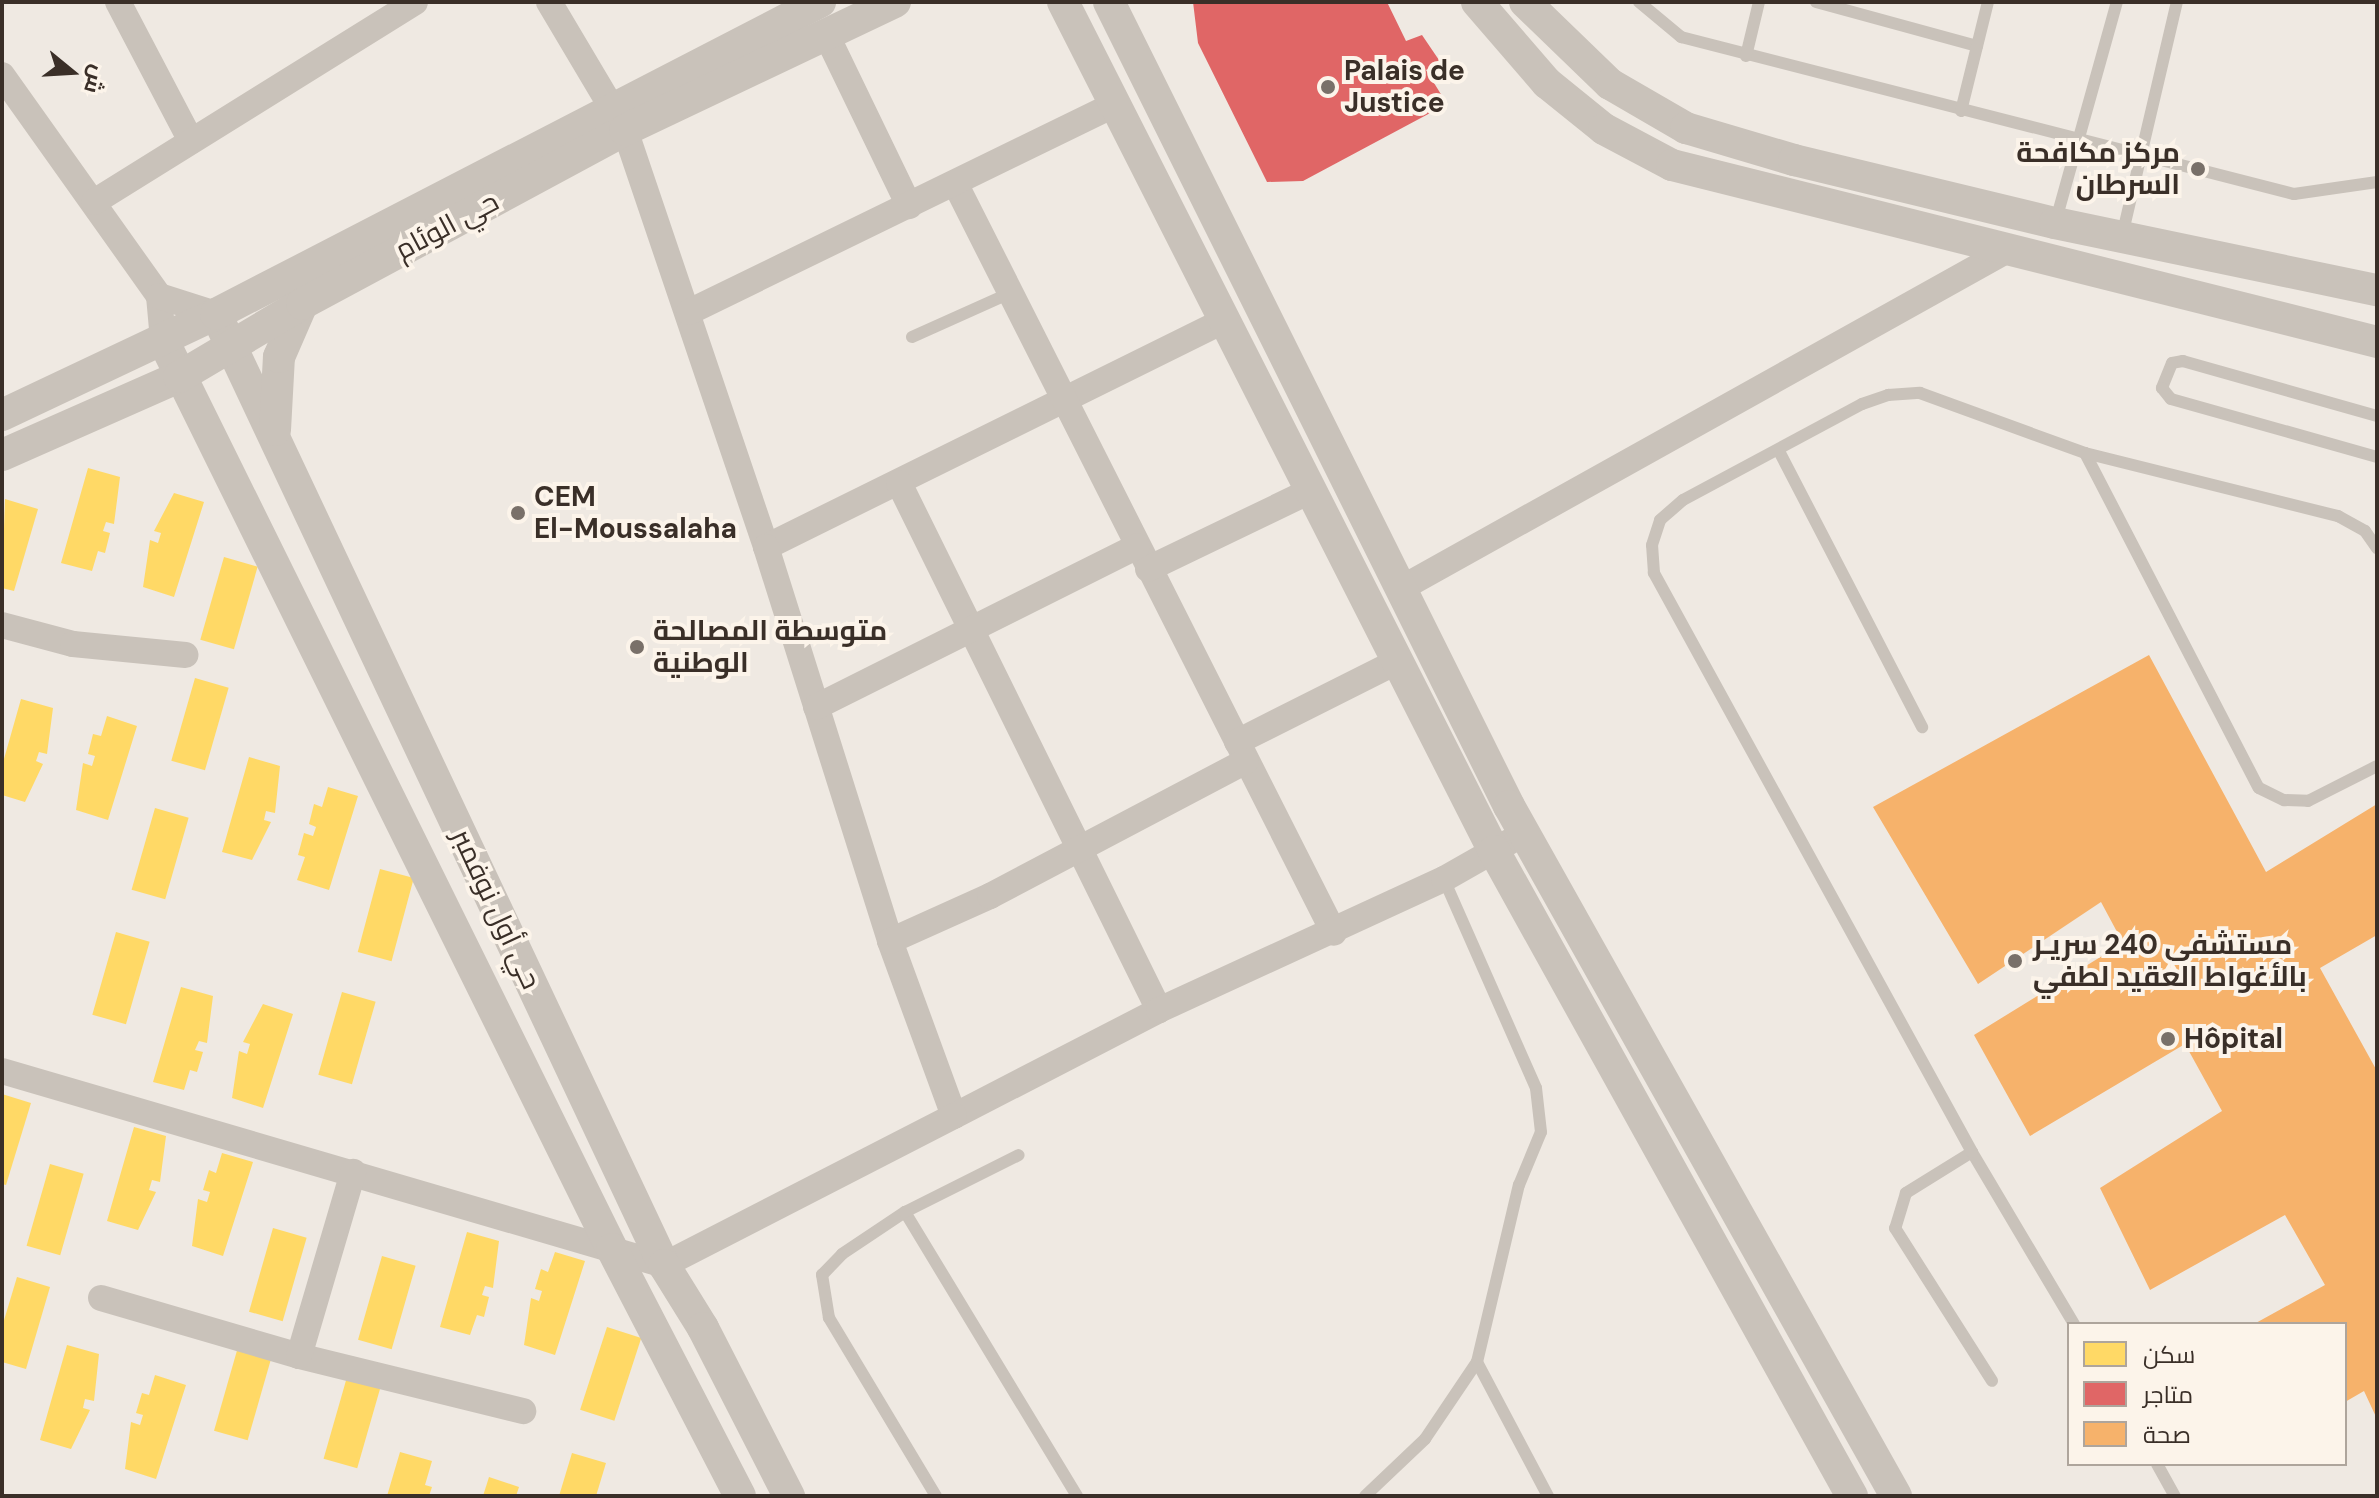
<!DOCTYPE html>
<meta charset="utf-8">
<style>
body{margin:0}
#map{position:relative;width:2379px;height:1498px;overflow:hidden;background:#efe9e2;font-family:"DM Sans",Cairo,sans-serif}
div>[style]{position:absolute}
.homes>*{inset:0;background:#ffd966;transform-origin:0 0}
.shops>*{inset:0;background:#e06666}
.health>*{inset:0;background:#f6b26b}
.service>*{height:12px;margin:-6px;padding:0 6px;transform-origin:6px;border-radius:6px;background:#c9c2ba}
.minor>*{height:26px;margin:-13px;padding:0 13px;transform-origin:13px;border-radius:13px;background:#c9c2ba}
.tertiary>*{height:32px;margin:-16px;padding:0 16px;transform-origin:16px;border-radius:16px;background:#c9c2ba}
.dots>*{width:22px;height:22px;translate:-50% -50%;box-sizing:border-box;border:4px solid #fcf4ea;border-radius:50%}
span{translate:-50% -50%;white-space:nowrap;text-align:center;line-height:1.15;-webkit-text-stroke:8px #fcf4ea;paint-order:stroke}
.poi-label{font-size:28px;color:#3a2f28;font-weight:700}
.left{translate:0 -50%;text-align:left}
.right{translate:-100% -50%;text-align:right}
.street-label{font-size:28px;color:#3a2f28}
.frame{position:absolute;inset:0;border:4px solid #3a2f28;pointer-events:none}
.legend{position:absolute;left:2067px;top:1322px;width:280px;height:144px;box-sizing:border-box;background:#fcf4ea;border:2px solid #aea59c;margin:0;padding:10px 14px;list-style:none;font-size:24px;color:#3a2f28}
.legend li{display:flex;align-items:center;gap:16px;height:40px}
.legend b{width:40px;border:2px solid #aea59c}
.north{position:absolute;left:32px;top:32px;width:80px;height:80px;-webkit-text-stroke:6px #fcf4ea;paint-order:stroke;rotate:108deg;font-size:22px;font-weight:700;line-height:32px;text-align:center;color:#3a2f28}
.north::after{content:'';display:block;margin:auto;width:28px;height:36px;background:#3a2f28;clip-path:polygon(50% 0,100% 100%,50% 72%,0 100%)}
</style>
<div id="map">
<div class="homes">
<i style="clip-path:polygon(88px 468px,120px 477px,114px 524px,106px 522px,103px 531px,110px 533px,105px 553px,98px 551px,92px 571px,61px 563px)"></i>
<i style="clip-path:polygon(174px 493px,204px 502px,174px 597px,143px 587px,150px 540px,158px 543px,161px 533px,154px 531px)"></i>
<i style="clip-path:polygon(5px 499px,38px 509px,14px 591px,2px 588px)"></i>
<i style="left:224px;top:557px;width:35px;height:86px;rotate:16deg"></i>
<i style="left:195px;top:678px;width:35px;height:86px;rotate:16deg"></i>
<i style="clip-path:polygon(21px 699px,53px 708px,47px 754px,39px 752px,36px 761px,43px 764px,25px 802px,2px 795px,2px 766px)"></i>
<i style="clip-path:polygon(107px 716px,137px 726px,108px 820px,76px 810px,83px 763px,92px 766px,95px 756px,88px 754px,93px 734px,101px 736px)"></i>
<i style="clip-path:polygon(249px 757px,280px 766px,275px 813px,266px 811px,264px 820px,271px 822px,252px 860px,222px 852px)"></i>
<i style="clip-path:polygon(328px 787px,358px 796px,329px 890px,297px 880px,305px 857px,298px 855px,304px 833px,313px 836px,316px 827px,309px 824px,314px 804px,322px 807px)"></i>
<i style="left:155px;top:808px;width:35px;height:85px;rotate:16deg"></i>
<i style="left:380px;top:869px;width:35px;height:86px;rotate:15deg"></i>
<i style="left:116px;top:932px;width:35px;height:86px;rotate:16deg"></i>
<i style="clip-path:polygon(181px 987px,213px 996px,207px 1043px,199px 1041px,195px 1050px,203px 1052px,197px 1072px,190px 1070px,184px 1090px,153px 1082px)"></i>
<i style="left:342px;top:992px;width:35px;height:86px;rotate:16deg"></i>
<i style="clip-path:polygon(263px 1004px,293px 1014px,263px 1108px,232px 1098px,239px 1051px,247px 1054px,250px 1044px,243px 1042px)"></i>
<i style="clip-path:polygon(2px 1094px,31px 1103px,6px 1185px,2px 1184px)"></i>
<i style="clip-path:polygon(134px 1127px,166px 1136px,160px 1182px,152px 1180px,149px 1190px,156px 1192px,138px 1230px,107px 1221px)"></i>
<i style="clip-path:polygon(222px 1153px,253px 1162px,223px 1256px,192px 1246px,198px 1199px,207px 1202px,210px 1192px,203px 1190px,209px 1170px,216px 1173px)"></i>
<i style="left:50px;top:1164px;width:35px;height:85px;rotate:16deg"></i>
<i style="left:273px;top:1228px;width:35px;height:87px;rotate:16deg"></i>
<i style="clip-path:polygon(467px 1232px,499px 1241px,493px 1288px,485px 1286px,482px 1295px,489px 1297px,484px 1317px,477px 1315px,470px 1335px,440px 1327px)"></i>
<i style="clip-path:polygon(555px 1252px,585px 1261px,555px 1355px,524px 1345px,531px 1298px,539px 1301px,542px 1291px,535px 1289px,541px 1269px,548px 1272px)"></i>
<i style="left:382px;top:1256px;width:35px;height:87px;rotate:16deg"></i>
<i style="clip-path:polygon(17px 1277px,50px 1287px,26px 1369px,2px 1362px,2px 1327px)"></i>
<i style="left:607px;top:1327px;width:36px;height:87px;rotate:18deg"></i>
<i style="clip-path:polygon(67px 1345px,99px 1354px,94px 1401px,85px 1399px,83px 1408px,90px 1410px,71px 1449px,40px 1440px)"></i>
<i style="left:238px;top:1347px;width:35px;height:87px;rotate:16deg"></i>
<i style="clip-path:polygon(155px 1375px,186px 1385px,156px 1479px,125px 1469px,131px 1422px,140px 1425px,143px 1415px,136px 1413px,142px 1393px,149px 1395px)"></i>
<i style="left:347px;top:1377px;width:35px;height:85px;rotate:16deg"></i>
<i style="clip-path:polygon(400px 1452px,432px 1461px,425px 1485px,432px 1487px,429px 1496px,387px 1496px)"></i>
<i style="clip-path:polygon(572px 1453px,606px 1463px,596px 1496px,559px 1496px)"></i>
<i style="clip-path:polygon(489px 1477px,519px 1487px,516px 1496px,483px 1496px)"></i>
</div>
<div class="shops">
<i style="clip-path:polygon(1193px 2px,1387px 2px,1406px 41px,1422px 35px,1441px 63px,1426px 70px,1447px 104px,1303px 181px,1267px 182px,1198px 43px)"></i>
</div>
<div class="health">
<i style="clip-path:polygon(2149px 655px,2266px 872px,2377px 804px,2377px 935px,2320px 968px,2377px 1071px,2377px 1419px,2364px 1391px,2345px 1402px,2345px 1324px,2254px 1324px,2325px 1285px,2285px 1215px,2150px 1290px,2100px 1188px,2222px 1111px,2185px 1044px,2030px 1136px,1974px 1035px,2123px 943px,2101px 902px,1978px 984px,1873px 807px)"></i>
</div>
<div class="service">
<i style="left:1639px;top:2px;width:55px;rotate:39.8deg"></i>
<i style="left:1681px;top:37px;width:633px;rotate:14.37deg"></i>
<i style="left:2294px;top:194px;width:84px;rotate:-8.2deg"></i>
<i style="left:1816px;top:2px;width:167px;rotate:15.3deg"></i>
<i style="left:1746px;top:56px;width:56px;rotate:-76.5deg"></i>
<i style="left:1961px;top:111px;width:112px;rotate:-76.1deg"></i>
<i style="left:2056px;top:220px;width:226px;rotate:-74.4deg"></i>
<i style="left:2122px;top:236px;width:240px;rotate:-76.8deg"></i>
<i style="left:912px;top:337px;width:110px;rotate:-24.2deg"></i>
<i style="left:2377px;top:416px;width:202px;rotate:-164.2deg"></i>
<i style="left:2183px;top:361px;width:11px;rotate:170deg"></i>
<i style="left:2172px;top:363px;width:27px;rotate:112deg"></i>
<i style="left:2162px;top:388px;width:14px;rotate:51deg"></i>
<i style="left:2171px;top:399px;width:214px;rotate:15.7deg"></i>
<i style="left:1780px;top:453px;width:309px;rotate:62.6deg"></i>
<i style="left:2085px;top:453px;width:377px;rotate:62.6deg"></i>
<i style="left:2259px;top:788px;width:28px;rotate:26deg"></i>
<i style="left:2284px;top:800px;width:24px;rotate:2deg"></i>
<i style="left:2308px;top:801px;width:77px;rotate:-26.9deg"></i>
<i style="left:1972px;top:1152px;width:78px;rotate:148.2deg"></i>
<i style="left:1906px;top:1193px;width:37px;rotate:107deg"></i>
<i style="left:1895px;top:1228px;width:181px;rotate:57.6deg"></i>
<i style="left:905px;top:1212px;width:332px;rotate:58.8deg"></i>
<i style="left:2074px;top:1324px;width:200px;rotate:-120.7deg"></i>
<i style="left:1972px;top:1152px;width:661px;rotate:-118.78deg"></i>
<i style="left:1654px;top:573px;width:28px;rotate:-94deg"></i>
<i style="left:1652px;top:545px;width:26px;rotate:-72deg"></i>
<i style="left:1660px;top:520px;width:30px;rotate:-41deg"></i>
<i style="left:1683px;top:500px;width:203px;rotate:-28.2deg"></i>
<i style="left:1862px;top:404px;width:28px;rotate:-19deg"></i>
<i style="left:1888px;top:395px;width:32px;rotate:-4deg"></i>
<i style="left:1920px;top:393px;width:176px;rotate:20deg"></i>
<i style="left:2085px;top:453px;width:261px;rotate:14deg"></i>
<i style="left:2338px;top:516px;width:31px;rotate:29deg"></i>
<i style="left:2365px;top:531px;width:21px;rotate:55deg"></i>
<i style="left:1477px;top:1362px;width:152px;rotate:62.1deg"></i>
<i style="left:2157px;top:1464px;width:37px;rotate:61deg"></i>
<i style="left:936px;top:1496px;width:208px;rotate:-121deg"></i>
<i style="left:829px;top:1318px;width:44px;rotate:-99.2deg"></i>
<i style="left:822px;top:1275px;width:29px;rotate:-46deg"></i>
<i style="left:842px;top:1254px;width:76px;rotate:-33.7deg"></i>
<i style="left:905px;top:1212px;width:127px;rotate:-26.6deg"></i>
<i style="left:1365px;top:1496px;width:83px;rotate:-43.5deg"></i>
<i style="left:1425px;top:1439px;width:93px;rotate:-56deg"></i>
<i style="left:1477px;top:1362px;width:182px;rotate:-76.7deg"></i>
<i style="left:1519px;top:1185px;width:57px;rotate:-67.5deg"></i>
<i style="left:1541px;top:1132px;width:44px;rotate:-96.5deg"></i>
<i style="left:1536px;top:1088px;width:228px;rotate:-113.8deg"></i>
</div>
<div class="minor">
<i style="left:118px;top:2px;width:157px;rotate:62.3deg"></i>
<i style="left:549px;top:2px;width:149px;rotate:59.3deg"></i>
<i style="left:625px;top:130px;width:440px;rotate:71.3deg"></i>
<i style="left:766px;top:547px;width:512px;rotate:-26.31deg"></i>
<i style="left:827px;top:36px;width:189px;rotate:64.2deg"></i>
<i style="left:2px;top:75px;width:271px;rotate:54.6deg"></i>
<i style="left:159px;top:296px;width:44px;rotate:84.8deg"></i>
<i style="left:955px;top:183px;width:840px;rotate:63.19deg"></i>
<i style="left:94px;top:202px;width:378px;rotate:-31.9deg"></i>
<i style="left:159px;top:296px;width:60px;rotate:17.5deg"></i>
<i style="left:689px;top:312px;width:470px;rotate:-26deg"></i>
<i style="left:899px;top:483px;width:588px;rotate:63.74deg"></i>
<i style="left:766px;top:547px;width:413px;rotate:72.5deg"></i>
<i style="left:890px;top:941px;width:186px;rotate:69.9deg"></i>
<i style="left:954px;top:1116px;width:231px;rotate:-27.3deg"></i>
<i style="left:1159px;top:1010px;width:314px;rotate:-24.7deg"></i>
<i style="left:1444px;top:879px;width:93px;rotate:-29.6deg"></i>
<i style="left:1148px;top:569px;width:182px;rotate:-25.7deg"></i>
<i style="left:1400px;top:589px;width:694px;rotate:-29.15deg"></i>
<i style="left:2px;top:625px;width:73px;rotate:15deg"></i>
<i style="left:73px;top:644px;width:113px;rotate:5.6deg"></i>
<i style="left:816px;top:707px;width:359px;rotate:-26.6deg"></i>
<i style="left:1237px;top:742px;width:180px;rotate:-26.7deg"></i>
<i style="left:890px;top:941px;width:110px;rotate:-24.2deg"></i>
<i style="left:990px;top:896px;width:289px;rotate:-27.8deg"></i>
<i style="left:2px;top:1071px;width:690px;rotate:16.33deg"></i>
<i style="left:664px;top:1265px;width:326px;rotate:-27.2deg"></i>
<i style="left:101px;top:1298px;width:206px;rotate:16.3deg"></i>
<i style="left:299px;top:1356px;width:231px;rotate:13.8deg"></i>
<i style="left:299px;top:1356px;width:192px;rotate:-73.6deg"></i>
</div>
<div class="tertiary">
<i style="left:1063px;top:2px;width:952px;rotate:63.09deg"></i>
<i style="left:1494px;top:851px;width:738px;rotate:60.97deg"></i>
<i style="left:1109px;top:2px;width:898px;rotate:63.55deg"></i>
<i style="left:1509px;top:806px;width:791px;rotate:60.71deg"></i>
<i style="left:1477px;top:2px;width:107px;rotate:49.2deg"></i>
<i style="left:1547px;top:83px;width:73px;rotate:38.9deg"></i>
<i style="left:1604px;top:129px;width:77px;rotate:27.9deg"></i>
<i style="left:1672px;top:165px;width:727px;rotate:14.09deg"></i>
<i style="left:1525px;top:2px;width:118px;rotate:44deg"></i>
<i style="left:1610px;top:84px;width:88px;rotate:30.1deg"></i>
<i style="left:1686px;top:128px;width:113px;rotate:16.5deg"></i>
<i style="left:1794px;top:160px;width:268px;rotate:13.6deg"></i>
<i style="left:2055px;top:223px;width:329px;rotate:11.8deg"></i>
<i style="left:216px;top:314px;width:1051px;rotate:64.78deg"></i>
<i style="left:664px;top:1265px;width:74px;rotate:58.2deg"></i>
<i style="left:703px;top:1328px;width:189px;rotate:62.9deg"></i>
<i style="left:163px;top:340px;width:1014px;rotate:63.71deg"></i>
<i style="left:612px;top:1249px;width:278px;rotate:62.6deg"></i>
<i style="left:2px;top:415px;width:237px;rotate:-25.3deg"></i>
<i style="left:216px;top:314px;width:680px;rotate:-27.32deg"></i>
<i style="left:275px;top:430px;width:73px;rotate:-86.9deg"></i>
<i style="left:279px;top:357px;width:58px;rotate:-66.5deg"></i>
<i style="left:2px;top:455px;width:193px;rotate:-23.8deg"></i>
<i style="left:179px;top:377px;width:143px;rotate:-30.7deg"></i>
<i style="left:302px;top:304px;width:367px;rotate:-28.3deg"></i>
<i style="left:625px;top:130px;width:299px;rotate:-25.4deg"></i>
</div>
<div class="dots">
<i style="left:1328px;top:87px;background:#797069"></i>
<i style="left:2198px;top:169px;background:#797069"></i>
<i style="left:518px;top:513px;background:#797069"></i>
<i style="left:637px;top:647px;background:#797069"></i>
<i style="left:2015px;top:961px;background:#797069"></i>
<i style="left:2168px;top:1039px;background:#797069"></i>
</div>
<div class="poi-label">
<span class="left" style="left:1344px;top:87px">Palais de<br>Justice</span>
<span class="right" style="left:2180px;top:169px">مركز مكافحة<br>السرطان</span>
<span class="left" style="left:534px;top:513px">CEM<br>El-Moussalaha</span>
<span class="left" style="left:653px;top:647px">متوسطة المصالحة<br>الوطنية</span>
<span class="left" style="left:2033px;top:961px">مستشفى 240 سريـر<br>بالأغواط العقيد لطفي</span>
<span class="left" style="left:2184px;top:1039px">Hôpital</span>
</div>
<div class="street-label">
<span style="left:447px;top:226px;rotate:-28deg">حي الوئام</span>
<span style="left:496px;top:909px;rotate:65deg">حي أول نوفمبر</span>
</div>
<div class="frame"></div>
<ul class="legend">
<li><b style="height:22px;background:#ffd966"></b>سكن</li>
<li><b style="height:22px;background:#e06666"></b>متاجر</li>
<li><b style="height:22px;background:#f6b26b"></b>صحة</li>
</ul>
<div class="north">ش</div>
</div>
